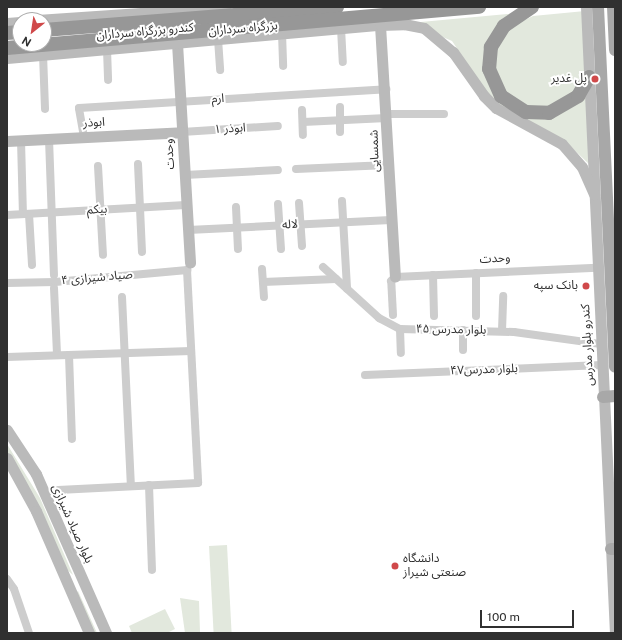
<!DOCTYPE html>
<meta charset="utf-8">
<style>
body{margin:0}
#map{position:relative;width:622px;height:640px;overflow:hidden;background:#fff;font-family:"Public Sans","Noto Sans Arabic",sans-serif}
div>[style]{position:absolute}
.green>*{inset:0;background:#e2e8dd;transform-origin:0 0}
.street>*{height:8px;margin:-4px;padding:0 4px;transform-origin:4px;border-radius:4px;background:#cdcdcd}
.secondary>*{height:11px;margin:-5.5px;padding:0 5.5px;transform-origin:5.5px;border-radius:5.5px;background:#bababa}
.primary>*{height:12px;margin:-6px;padding:0 6px;transform-origin:6px;border-radius:6px;background:#a8a8a8}
.highway>*{height:14px;margin:-7px;padding:0 7px;transform-origin:7px;border-radius:7px;background:#979797}
.dots>*{width:11px;height:11px;translate:-50% -50%;box-sizing:border-box;border:2px solid #fff;border-radius:50%}
span{translate:-50% -50%;white-space:nowrap;text-align:center;line-height:1.15;-webkit-text-stroke:4px #fff;paint-order:stroke}
.street-label{font-size:12px;color:#303030}
.poi-label{font-size:12px;color:#303030}
.right{translate:-100% -50%;text-align:right}
.left{translate:0 -50%;text-align:left}
.frame{position:absolute;inset:0;border:8px solid #303030;pointer-events:none}
.north{position:absolute;left:12px;top:12px;width:40px;height:40px;box-sizing:border-box;background:#fff;border:1px solid #acacac;border-radius:50%;rotate:210deg;font-size:11px;font-weight:700;line-height:16px;text-align:center;color:#303030}
.north::after{content:'';display:block;margin:auto;width:14px;height:18px;background:#d0494a;clip-path:polygon(50% 0,100% 100%,50% 72%,0 100%)}
.scale{position:absolute;left:480px;top:610px;width:94px;height:18px;box-sizing:border-box;border:2px solid #303030;border-top:0;padding-left:5px;font-size:12px;line-height:14px;white-space:nowrap;color:#303030;-webkit-text-stroke:3px #fff;paint-order:stroke}
</style>
<div id="map">
<div class="green">
<i style="clip-path:polygon(585px 11px,587px 67px,578px 89px,551px 108px,525px 107px,501px 89px,493px 59px,506px 29px,533px 16px)"></i>
<i style="clip-path:polygon(517px 13px,509px 18px,487px 78px,531px 117px,587px 91px,591px 166px,564px 140px,504px 109px,485px 90px,452px 41px,410px 23px)"></i>
<i style="clip-path:polygon(7px 444px,40px 498px,73px 575px,65px 568px,23px 477px,7px 452px)"></i>
<i style="left:227px;top:545px;width:88px;height:18px;rotate:87deg"></i>
<i style="clip-path:polygon(78px 591px,97px 633px,93px 633px,76px 593px)"></i>
<i style="clip-path:polygon(180px 598px,199px 601px,200px 633px,185px 633px)"></i>
<i style="clip-path:polygon(165px 609px,175px 629px,167px 633px,132px 633px,129px 626px)"></i>
</div>
<div class="street">
<i style="left:341px;top:28px;width:34px;rotate:87deg"></i>
<i style="left:282px;top:33px;width:33px;rotate:88deg"></i>
<i style="left:218px;top:39px;width:31px;rotate:86deg"></i>
<i style="left:107px;top:49px;width:31px;rotate:88deg"></i>
<i style="left:43px;top:54px;width:55px;rotate:87.9deg"></i>
<i style="left:340px;top:107px;width:25px;rotate:90deg"></i>
<i style="left:302px;top:110px;width:25px;rotate:88deg"></i>
<i style="left:387px;top:114px;width:57px"></i>
<i style="left:303px;top:122px;width:84px;rotate:-2.7deg"></i>
<i style="left:182px;top:132px;width:96px;rotate:-3.6deg"></i>
<i style="left:84px;top:137px;width:29px;rotate:-100deg"></i>
<i style="left:79px;top:108px;width:308px;rotate:-3.5deg"></i>
<i style="left:49px;top:139px;width:136px;rotate:87.9deg"></i>
<i style="left:21px;top:140px;width:74px;rotate:88.5deg"></i>
<i style="left:138px;top:164px;width:88px;rotate:87.4deg"></i>
<i style="left:98px;top:166px;width:89px;rotate:86.8deg"></i>
<i style="left:296px;top:169px;width:92px;rotate:-2.5deg"></i>
<i style="left:185px;top:175px;width:93px;rotate:-3.1deg"></i>
<i style="left:342px;top:201px;width:88px;rotate:86.7deg"></i>
<i style="left:299px;top:203px;width:43px;rotate:86deg"></i>
<i style="left:278px;top:204px;width:45px;rotate:86.2deg"></i>
<i style="left:236px;top:207px;width:42px;rotate:87.3deg"></i>
<i style="left:29px;top:214px;width:51px;rotate:86.6deg"></i>
<i style="left:7px;top:215px;width:179px;rotate:-3.2deg"></i>
<i style="left:188px;top:230px;width:203px;rotate:-2.8deg"></i>
<i style="left:323px;top:267px;width:76px;rotate:42.3deg"></i>
<i style="left:379px;top:318px;width:24px;rotate:28deg"></i>
<i style="left:400px;top:329px;width:114px;rotate:1.5deg"></i>
<i style="left:514px;top:332px;width:88px;rotate:7.9deg"></i>
<i style="left:262px;top:269px;width:28px;rotate:86deg"></i>
<i style="left:476px;top:273px;width:43px;rotate:90deg"></i>
<i style="left:433px;top:275px;width:41px;rotate:88.6deg"></i>
<i style="left:263px;top:282px;width:73px;rotate:-2.4deg"></i>
<i style="left:7px;top:283px;width:48px;rotate:-1.2deg"></i>
<i style="left:55px;top:282px;width:133px;rotate:-5.2deg"></i>
<i style="left:187px;top:270px;width:213px;rotate:87deg"></i>
<i style="left:198px;top:483px;width:140px;rotate:177.1deg"></i>
<i style="left:54px;top:288px;width:67px;rotate:87.4deg"></i>
<i style="left:122px;top:297px;width:189px;rotate:87.3deg"></i>
<i style="left:393px;top:315px;width:34px;rotate:-93deg"></i>
<i style="left:391px;top:281px;width:6px;rotate:-45deg"></i>
<i style="left:395px;top:277px;width:202px;rotate:-2.6deg"></i>
<i style="left:400px;top:329px;width:24px;rotate:88deg"></i>
<i style="left:463px;top:330px;width:20px;rotate:90deg"></i>
<i style="left:502px;top:331px;width:35px;rotate:-88deg"></i>
<i style="left:69px;top:355px;width:84px;rotate:88deg"></i>
<i style="left:7px;top:357px;width:184px;rotate:-1.9deg"></i>
<i style="left:365px;top:375px;width:237px;rotate:-2.4deg"></i>
<i style="left:149px;top:485px;width:85px;rotate:88deg"></i>
<i style="left:7px;top:579px;width:12px;rotate:55deg"></i>
<i style="left:14px;top:589px;width:46px;rotate:71.2deg"></i>
</div>
<div class="secondary">
<i style="left:586px;top:7px;width:627px;rotate:87.35deg"></i>
<i style="left:37px;top:20px;width:189px;rotate:-3.9deg"></i>
<i style="left:7px;top:23px;width:13px;rotate:-4deg"></i>
<i style="left:380px;top:25px;width:252px;rotate:86.6deg"></i>
<i style="left:177px;top:43px;width:220px;rotate:86.6deg"></i>
<i style="left:7px;top:58px;width:374px;rotate:-5.1deg"></i>
<i style="left:380px;top:25px;width:24px;rotate:-2deg"></i>
<i style="left:404px;top:24px;width:20px;rotate:11deg"></i>
<i style="left:424px;top:28px;width:38px;rotate:40deg"></i>
<i style="left:453px;top:52px;width:54px;rotate:54.8deg"></i>
<i style="left:484px;top:96px;width:17px;rotate:45deg"></i>
<i style="left:496px;top:108px;width:75px;rotate:28.6deg"></i>
<i style="left:562px;top:144px;width:30px;rotate:49deg"></i>
<i style="left:582px;top:167px;width:30px;rotate:66deg"></i>
<i style="left:7px;top:141px;width:175px;rotate:-2.9deg"></i>
<i style="left:7px;top:430px;width:53px;rotate:56.6deg"></i>
<i style="left:36px;top:474px;width:174px;rotate:66.2deg"></i>
<i style="left:7px;top:458px;width:60px;rotate:61.3deg"></i>
<i style="left:36px;top:511px;width:133px;rotate:66.5deg"></i>
</div>
<div class="primary">
<i style="left:598px;top:7px;width:360px;rotate:87.3deg"></i>
<i style="left:613px;top:7px;width:43px;rotate:87.3deg"></i>
<i style="left:603px;top:397px;width:12px;rotate:-5deg"></i>
<i style="left:611px;top:549px;width:4px"></i>
</div>
<div class="highway">
<i style="left:532px;top:7px;width:34px;rotate:146deg"></i>
<i style="left:504px;top:26px;width:25px;rotate:122deg"></i>
<i style="left:491px;top:47px;width:22px;rotate:95deg"></i>
<i style="left:489px;top:69px;width:30px;rotate:66deg"></i>
<i style="left:501px;top:96px;width:30px;rotate:33deg"></i>
<i style="left:526px;top:112px;width:23px;rotate:2deg"></i>
<i style="left:549px;top:113px;width:34px;rotate:-30deg"></i>
<i style="left:578px;top:96px;width:22px;rotate:-60deg"></i>
<i style="left:44px;top:30px;width:294px;rotate:-4.5deg"></i>
<i style="left:7px;top:33px;width:13px;rotate:-4deg"></i>
<i style="left:7px;top:48px;width:474px;rotate:-5deg"></i>
</div>
<div class="dots">
<i style="left:595px;top:79px;background:#d0494a"></i>
<i style="left:586px;top:286px;background:#d0494a"></i>
<i style="left:395px;top:566px;background:#d0494a"></i>
</div>
<div class="street-label">
<span style="left:243px;top:29px;rotate:-5deg">بزرگراه سرداران</span>
<span style="left:145px;top:32px;rotate:-5deg">کندرو بزرگراه سرداران</span>
<span style="left:218px;top:99px;rotate:-3deg">ارم</span>
<span style="left:94px;top:123px;rotate:-3deg">ابوذر</span>
<span style="left:230px;top:129px;rotate:-3deg">ابوذر ۱</span>
<span style="left:375px;top:151px;rotate:-92deg">شمسایی</span>
<span style="left:170px;top:154px;rotate:-93deg">وحدت</span>
<span style="left:97px;top:210px;rotate:-3deg">بیکم</span>
<span style="left:290px;top:225px;rotate:-3deg">لاله</span>
<span style="left:495px;top:259px;rotate:-3deg">وحدت</span>
<span style="left:97px;top:278px;rotate:-5deg">صیاد شیرازی ۴</span>
<span style="left:451px;top:330px;rotate:1deg">۴۵ بلوار مدرس</span>
<span style="left:588px;top:345px;rotate:-93deg">کندرو بلوار مدرس</span>
<span style="left:484px;top:370px;rotate:-2deg">بلوار مدرس۴۷</span>
<span style="left:72px;top:524px;rotate:66deg">بلوار صیاد شیرازی</span>
</div>
<div class="poi-label">
<span class="right" style="left:587px;top:79px">پل غدیر</span>
<span class="right" style="left:578px;top:286px">بانک سپه</span>
<span class="left" style="left:403px;top:566px">دانشگاه<br>صنعتی شیراز</span>
</div>
<div class="frame"></div>
<div class="north">N</div>
<div class="scale">100 m</div>
</div>
